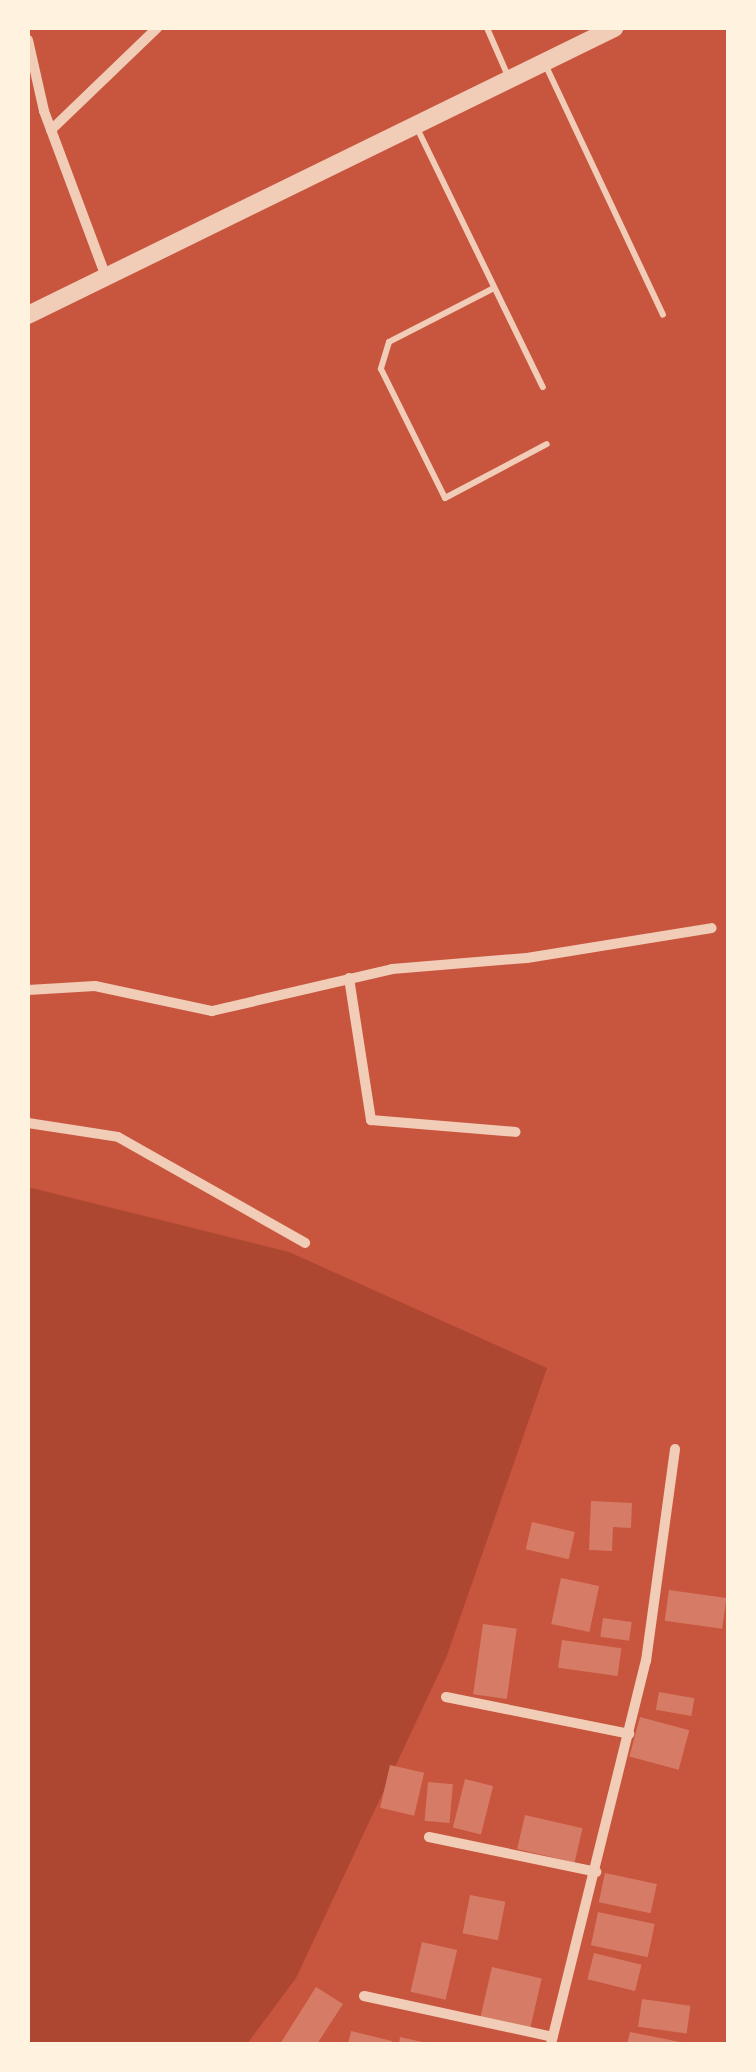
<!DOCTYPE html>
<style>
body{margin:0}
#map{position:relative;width:756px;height:2072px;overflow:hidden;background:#c8553d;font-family:Barlow,sans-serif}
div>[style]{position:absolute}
.green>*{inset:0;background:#ae4732}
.building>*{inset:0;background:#d67c66;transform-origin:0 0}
.service>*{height:6px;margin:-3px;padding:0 3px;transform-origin:3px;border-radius:3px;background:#f1ccb7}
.minor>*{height:10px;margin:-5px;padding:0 5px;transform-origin:5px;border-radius:5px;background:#f1ccb7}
.tertiary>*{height:18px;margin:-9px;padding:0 9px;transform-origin:9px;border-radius:9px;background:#f1ccb7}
span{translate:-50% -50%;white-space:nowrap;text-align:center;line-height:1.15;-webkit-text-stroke:8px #fff3e0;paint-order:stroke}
.frame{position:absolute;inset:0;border:30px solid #fff3e0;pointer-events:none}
</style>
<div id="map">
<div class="green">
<i style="clip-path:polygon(28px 1187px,289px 1252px,547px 1368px,446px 1658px,296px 1978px,247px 2044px,28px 2044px)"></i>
</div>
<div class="building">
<i style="clip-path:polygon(591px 1501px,632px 1503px,631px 1528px,613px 1527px,612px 1551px,589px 1550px)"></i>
<i style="left:532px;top:1522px;width:44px;height:28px;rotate:13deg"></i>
<i style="left:561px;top:1578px;width:39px;height:47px;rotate:12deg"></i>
<i style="left:669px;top:1590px;width:58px;height:31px;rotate:8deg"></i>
<i style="left:603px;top:1618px;width:29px;height:19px;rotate:8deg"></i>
<i style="left:483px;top:1624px;width:34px;height:71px;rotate:8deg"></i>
<i style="left:562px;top:1640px;width:60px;height:28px;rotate:8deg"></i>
<i style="left:659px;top:1692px;width:36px;height:18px;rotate:10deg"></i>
<i style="left:640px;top:1717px;width:51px;height:41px;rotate:15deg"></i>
<i style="left:390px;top:1765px;width:35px;height:44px;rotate:13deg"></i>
<i style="left:465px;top:1779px;width:29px;height:50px;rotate:14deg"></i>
<i style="left:428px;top:1782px;width:25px;height:39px;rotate:5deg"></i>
<i style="left:525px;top:1815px;width:59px;height:35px;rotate:13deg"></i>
<i style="left:605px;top:1873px;width:53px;height:30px;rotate:12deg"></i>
<i style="left:470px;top:1895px;width:36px;height:39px;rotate:11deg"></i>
<i style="left:598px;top:1912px;width:58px;height:34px;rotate:12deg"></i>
<i style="left:422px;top:1942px;width:36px;height:51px;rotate:13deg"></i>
<i style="left:594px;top:1953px;width:49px;height:27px;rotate:14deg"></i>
<i style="left:492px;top:1967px;width:51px;height:51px;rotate:13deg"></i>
<i style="clip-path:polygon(316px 1987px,343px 2004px,317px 2044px,280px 2044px)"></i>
<i style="left:642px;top:1999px;width:49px;height:28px;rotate:8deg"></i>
<i style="clip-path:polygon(351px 2031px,392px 2041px,391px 2044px,348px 2044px)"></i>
<i style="clip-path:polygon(630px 2032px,685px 2043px,685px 2044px,627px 2044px)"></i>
<i style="clip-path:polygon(400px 2037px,427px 2043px,427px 2044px,399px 2044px)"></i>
</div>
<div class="service">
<i style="left:487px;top:28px;width:52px;rotate:66.4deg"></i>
<i style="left:545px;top:64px;width:277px;rotate:64.8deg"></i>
<i style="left:417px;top:128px;width:288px;rotate:64.1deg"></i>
<i style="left:494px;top:288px;width:118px;rotate:152.8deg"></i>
<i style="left:389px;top:342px;width:28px;rotate:107deg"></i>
<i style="left:381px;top:369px;width:144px;rotate:63.6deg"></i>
<i style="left:445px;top:498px;width:115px;rotate:-27.9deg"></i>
</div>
<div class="minor">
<i style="left:28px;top:40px;width:73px;rotate:77.3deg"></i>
<i style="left:44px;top:111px;width:174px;rotate:69.5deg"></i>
<i style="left:51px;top:130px;width:147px;rotate:-43.9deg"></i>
<i style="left:349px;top:978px;width:144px;rotate:81.2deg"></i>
<i style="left:371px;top:1120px;width:145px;rotate:4.7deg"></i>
<i style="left:28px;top:990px;width:67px;rotate:-3.4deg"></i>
<i style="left:95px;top:986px;width:120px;rotate:12.1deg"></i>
<i style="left:212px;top:1011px;width:185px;rotate:-13.1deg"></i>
<i style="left:392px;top:969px;width:135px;rotate:-4.7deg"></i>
<i style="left:527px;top:958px;width:187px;rotate:-9.2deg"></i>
<i style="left:28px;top:1123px;width:91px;rotate:8.8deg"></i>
<i style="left:118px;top:1137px;width:215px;rotate:29.5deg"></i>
<i style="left:446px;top:1697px;width:187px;rotate:11.4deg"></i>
<i style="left:429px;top:1837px;width:171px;rotate:11.8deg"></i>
<i style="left:364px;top:1996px;width:193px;rotate:12.2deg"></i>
<i style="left:551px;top:2044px;width:395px;rotate:-76.1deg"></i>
<i style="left:646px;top:1661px;width:214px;rotate:-82.2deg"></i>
</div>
<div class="tertiary">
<i style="left:28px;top:315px;width:653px;rotate:-26.09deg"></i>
</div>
<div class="frame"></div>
</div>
